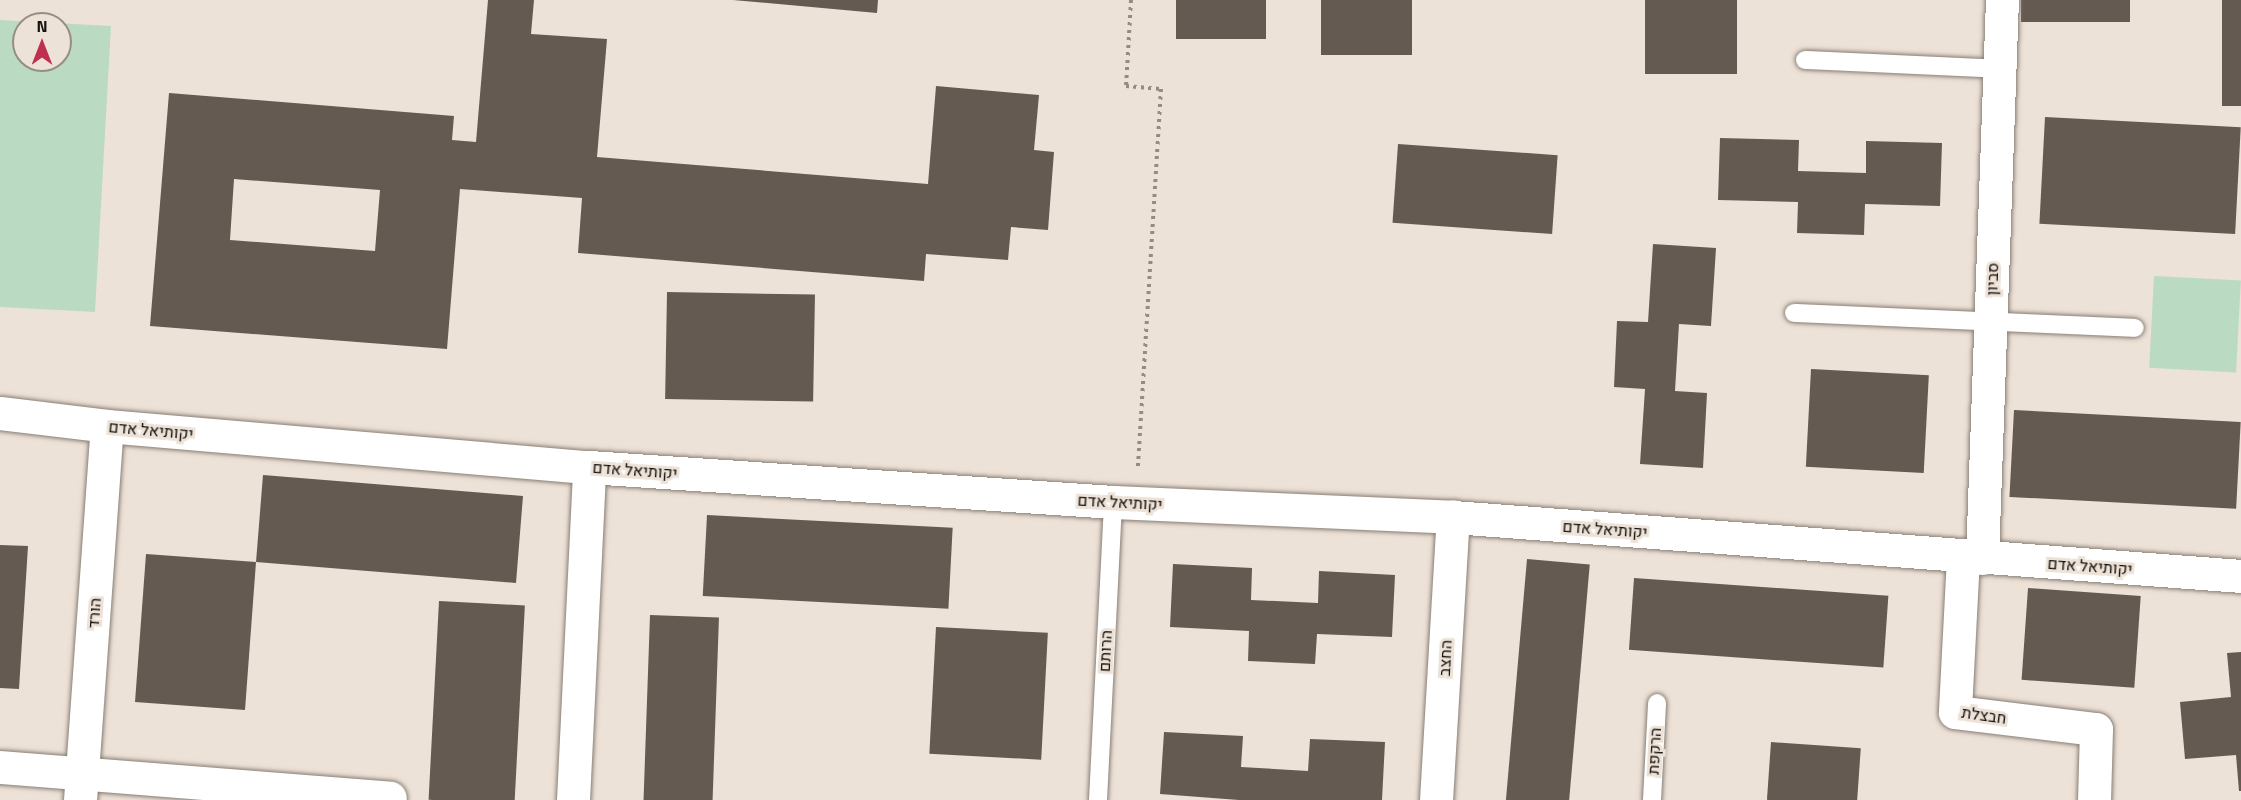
<!DOCTYPE html>
<meta charset="utf-8">
<style>
body{margin:0}
#map{position:relative;width:2241px;height:800px;overflow:hidden;background:#ede2d7;font-family:"Titillium Web",Heebo,sans-serif}
div>[style]{position:absolute}
.green>*{inset:0;background:#badbc2;transform-origin:0 0}
.building>*{inset:0;background:#645a52;transform-origin:0 0}
.path>*{height:4px;margin-top:-2px;transform-origin:0;background:repeating-linear-gradient(90deg,#948c84 0 3px,transparent 0 7.5px)}
.roads{filter:drop-shadow(0 0 2px #887e74) drop-shadow(0 0 2px #887e74)}
.lane>*{height:18px;margin:-9px;padding:0 9px;transform-origin:9px;border-radius:9px;background:#fff}
.street>*{height:33px;margin:-16.5px;padding:0 16.5px;transform-origin:16.5px;border-radius:16.5px;background:#fff}
.secondary>*{height:33px;margin:-16.5px;padding:0 16.5px;transform-origin:16.5px;border-radius:16.5px;background:#fff}
span{translate:-50% -50%;white-space:nowrap;text-align:center;line-height:1.15;-webkit-text-stroke:6px #ede2d7;paint-order:stroke}
.street-label{font-size:16px;color:#14100c}
.north{position:absolute;left:12px;top:12px;width:60px;height:60px;box-sizing:border-box;background:#ede2d7;border:2px solid #968e86;border-radius:50%;rotate:0deg;font-size:16px;font-weight:700;line-height:24px;text-align:center;color:#14100c}
.north::after{content:'';display:block;margin:auto;width:21px;height:27px;background:#bf2f4e;clip-path:polygon(50% 0,100% 100%,50% 72%,0 100%)}
</style>
<div id="map">
<div class="green">
<i style="clip-path:polygon(evenodd,0 20px,111px 26px,95px 312px,0 307px,0 20px,24px 24px,60px 24px,60px 60px,24px 60px,24px 24px)"></i>
<i style="left:2154px;top:276px;width:87px;height:92px;rotate:3deg"></i>
</div>
<div class="building">
<i style="clip-path:polygon(evenodd,488px 0,534px 0,531px 34px,607px 39px,597px 157px,928px 184px,936px 86px,1039px 95px,1034px 150px,1054px 152px,1048px 230px,1011px 227px,1008px 260px,926px 254px,924px 281px,578px 253px,582px 198px,460px 189px,447px 349px,150px 326px,169px 93px,454px 116px,452px 140px,476px 142px,488px 0,234px 179px,380px 190px,375px 251px,230px 240px,234px 179px)"></i>
<i style="clip-path:polygon(733px 0,878px 0,877px 13px)"></i>
<i style="left:1176px;top:0;width:90px;height:39px"></i>
<i style="left:1321px;top:0;width:91px;height:55px"></i>
<i style="left:1645px;top:0;width:92px;height:74px"></i>
<i style="left:2021px;top:0;width:109px;height:22px"></i>
<i style="left:2222px;top:0;width:19px;height:106px"></i>
<i style="left:2045px;top:117px;width:196px;height:107px;rotate:3deg"></i>
<i style="clip-path:polygon(1720px 138px,1799px 140px,1798px 171px,1866px 173px,1866px 141px,1942px 143px,1940px 206px,1865px 204px,1864px 235px,1797px 233px,1798px 202px,1718px 200px)"></i>
<i style="left:1398px;top:144px;width:160px;height:79px;rotate:4deg"></i>
<i style="clip-path:polygon(1653px 244px,1716px 248px,1711px 326px,1679px 324px,1675px 391px,1707px 393px,1703px 468px,1640px 464px,1645px 389px,1614px 387px,1617px 321px,1648px 322px)"></i>
<i style="left:667px;top:292px;width:148px;height:107px;rotate:1deg"></i>
<i style="left:1811px;top:369px;width:118px;height:98px;rotate:3deg"></i>
<i style="left:2014px;top:410px;width:227px;height:87px;rotate:3deg"></i>
<i style="clip-path:polygon(263px 475px,523px 496px,516px 583px,256px 562px,245px 710px,135px 702px,146px 554px,256px 562px)"></i>
<i style="left:707px;top:515px;width:246px;height:81px;rotate:3deg"></i>
<i style="clip-path:polygon(0 545px,28px 546px,19px 689px,0 688px)"></i>
<i style="left:1527px;top:559px;width:63px;height:242px;rotate:5deg"></i>
<i style="clip-path:polygon(1173px 564px,1252px 568px,1251px 600px,1318px 603px,1319px 571px,1395px 575px,1392px 637px,1317px 634px,1315px 664px,1248px 661px,1249px 631px,1170px 627px)"></i>
<i style="left:1634px;top:578px;width:255px;height:72px;rotate:4deg"></i>
<i style="left:2028px;top:588px;width:113px;height:92px;rotate:4deg"></i>
<i style="left:439px;top:601px;width:86px;height:199px;rotate:3deg"></i>
<i style="left:650px;top:615px;width:69px;height:185px;rotate:2deg"></i>
<i style="left:936px;top:627px;width:112px;height:127px;rotate:3deg"></i>
<i style="clip-path:polygon(2241px 652px,2241px 791px,2239px 791px,2236px 755px,2185px 759px,2180px 702px,2231px 697px,2227px 653px)"></i>
<i style="clip-path:polygon(1164px 732px,1243px 736px,1241px 767px,1308px 771px,1310px 739px,1385px 742px,1382px 800px,1239px 800px,1160px 794px)"></i>
<i style="left:1771px;top:742px;width:90px;height:58px;rotate:4deg"></i>
</div>
<div class="path">
<i style="left:1131px;top:0;width:86px;rotate:93.3deg"></i>
<i style="left:1126px;top:86px;width:35px;rotate:5deg"></i>
<i style="left:1161px;top:89px;width:380px;rotate:93.5deg"></i>
</div>
<div class="roads">
<div class="lane">
<i style="left:1805px;top:60px;width:195px;rotate:2.6deg"></i>
<i style="left:1794px;top:313px;width:341px;rotate:2.5deg"></i>
<i style="left:1098px;top:800px;width:298px;rotate:-87.1deg"></i>
<i style="left:1652px;top:800px;width:97px;rotate:-87deg"></i>
</div>
<div class="street">
<i style="left:1963px;top:557px;width:155px;rotate:93deg"></i>
<i style="left:1955px;top:712px;width:142px;rotate:6.9deg"></i>
<i style="left:2096px;top:729px;width:71px;rotate:91.6deg"></i>
<i style="left:1982px;top:558px;width:558px;rotate:-87.95deg"></i>
<i style="left:0;top:767px;width:391px;rotate:4.5deg"></i>
<i style="left:80px;top:800px;width:375px;rotate:-85.9deg"></i>
<i style="left:573px;top:800px;width:333px;rotate:-87.2deg"></i>
</div>
<div class="secondary">
<i style="left:0;top:413px;width:108px;rotate:6.9deg"></i>
<i style="left:107px;top:426px;width:484px;rotate:4.9deg"></i>
<i style="left:589px;top:467px;width:525px;rotate:3.82deg"></i>
<i style="left:1113px;top:502px;width:340px;rotate:2.5deg"></i>
<i style="left:1453px;top:517px;width:790px;rotate:4.28deg"></i>
<i style="left:1436px;top:800px;width:284px;rotate:-86.6deg"></i>
</div>
</div>
<div class="street-label">
<span style="left:1992px;top:279px;rotate:-88deg">סביון</span>
<span style="left:151px;top:430px;rotate:5deg">יקותיאל אדם</span>
<span style="left:635px;top:470px;rotate:4deg">יקותיאל אדם</span>
<span style="left:1120px;top:502px;rotate:3deg">יקותיאל אדם</span>
<span style="left:1605px;top:529px;rotate:4deg">יקותיאל אדם</span>
<span style="left:2090px;top:566px;rotate:4deg">יקותיאל אדם</span>
<span style="left:94px;top:613px;rotate:-86deg">הורד</span>
<span style="left:1105px;top:651px;rotate:-87deg">הרותם</span>
<span style="left:1445px;top:658px;rotate:-87deg">החצב</span>
<span style="left:1984px;top:715px;rotate:8deg">חבצלת</span>
<span style="left:1654px;top:751px;rotate:-87deg">הרקפת</span>
</div>
<div class="north">N</div>
</div>
